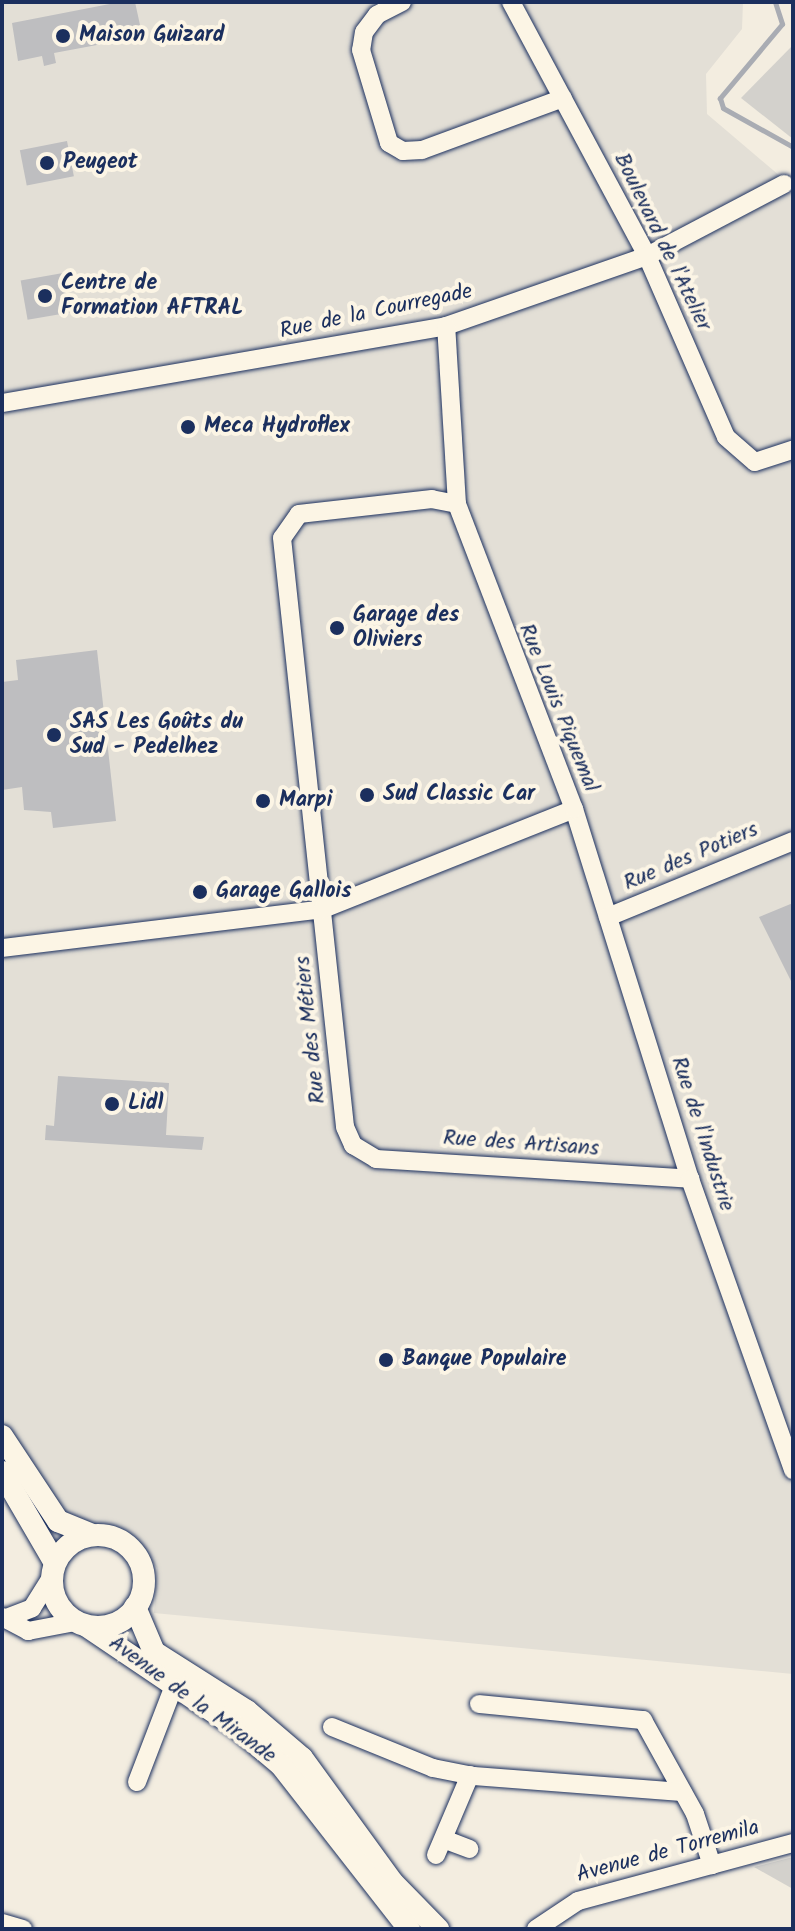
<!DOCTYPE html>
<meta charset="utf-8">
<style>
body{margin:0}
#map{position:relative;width:795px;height:1931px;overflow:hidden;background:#f3ede0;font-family:Kalam,sans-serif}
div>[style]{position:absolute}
.built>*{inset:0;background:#e3dfd6}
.green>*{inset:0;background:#d3d1cc}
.stream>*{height:5px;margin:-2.5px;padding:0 2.5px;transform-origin:2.5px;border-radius:2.5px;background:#a9acb3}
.building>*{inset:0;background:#bebec0;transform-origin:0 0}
.roads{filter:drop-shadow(0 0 2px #1b2f5e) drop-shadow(0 0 2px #1b2f5e)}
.minor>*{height:18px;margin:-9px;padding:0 9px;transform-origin:9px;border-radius:9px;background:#fcf5e5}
.major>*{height:22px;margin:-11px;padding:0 11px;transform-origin:11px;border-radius:11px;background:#fcf5e5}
.major>.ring{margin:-11px;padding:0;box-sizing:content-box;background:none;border:22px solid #fcf5e5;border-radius:50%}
.dots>*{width:22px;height:22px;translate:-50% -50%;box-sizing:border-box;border:4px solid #fcf5e5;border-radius:50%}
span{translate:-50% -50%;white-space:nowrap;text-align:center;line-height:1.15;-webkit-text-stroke:8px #fcf5e5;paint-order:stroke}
.poi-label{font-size:22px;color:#1b2f5e;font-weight:700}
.left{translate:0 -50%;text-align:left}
.street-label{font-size:22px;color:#1b2f5e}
.frame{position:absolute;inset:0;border:4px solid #1b2f5e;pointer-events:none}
</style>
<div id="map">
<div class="built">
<i style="clip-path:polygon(2px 2px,743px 2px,742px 29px,706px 74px,707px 114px,793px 187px,793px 1674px,154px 1613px,157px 1568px,138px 1542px,125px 1531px,61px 1519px,2px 1419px)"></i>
</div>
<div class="green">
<i style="clip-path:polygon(793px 45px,793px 139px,741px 98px)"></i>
<i style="clip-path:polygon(793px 1857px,793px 1889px,754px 1867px)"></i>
</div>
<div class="stream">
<i style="left:775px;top:2px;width:23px;rotate:72deg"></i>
<i style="left:782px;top:24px;width:97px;rotate:130deg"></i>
<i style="left:720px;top:98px;width:10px;rotate:73deg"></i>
<i style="left:723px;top:108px;width:80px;rotate:29.1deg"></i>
</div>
<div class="building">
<i style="clip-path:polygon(120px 2px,135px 2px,140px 25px,111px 31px,113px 42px,54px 53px,56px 63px,44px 66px,42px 56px,18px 61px,12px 23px)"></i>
<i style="left:67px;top:141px;width:36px;height:48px;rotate:79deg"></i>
<i style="left:63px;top:273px;width:40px;height:43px;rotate:80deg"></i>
<i style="clip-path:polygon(97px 650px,116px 821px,53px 828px,51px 812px,24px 810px,22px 787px,2px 790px,2px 682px,18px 680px,16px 660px)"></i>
<i style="clip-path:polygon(793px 903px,793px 985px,759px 917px)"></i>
<i style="clip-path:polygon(58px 1076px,169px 1083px,166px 1135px,204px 1137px,202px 1150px,45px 1140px,46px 1125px,54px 1126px)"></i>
</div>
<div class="roads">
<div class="minor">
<i style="left:402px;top:2px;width:28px;rotate:153deg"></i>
<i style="left:377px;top:15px;width:21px;rotate:127deg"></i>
<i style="left:364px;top:32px;width:18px;rotate:99deg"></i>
<i style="left:361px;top:50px;width:97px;rotate:73.2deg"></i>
<i style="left:389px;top:143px;width:16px;rotate:30deg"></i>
<i style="left:403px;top:151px;width:19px;rotate:-3deg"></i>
<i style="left:422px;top:150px;width:150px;rotate:-20.2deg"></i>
<i style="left:511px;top:2px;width:288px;rotate:61.8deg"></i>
<i style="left:647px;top:256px;width:197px;rotate:66.4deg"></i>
<i style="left:726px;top:437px;width:38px;rotate:41deg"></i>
<i style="left:755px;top:462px;width:40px;rotate:-18deg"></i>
<i style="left:2px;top:403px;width:451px;rotate:-9.8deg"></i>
<i style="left:446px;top:326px;width:213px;rotate:-19.2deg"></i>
<i style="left:647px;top:256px;width:155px;rotate:-27.7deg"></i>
<i style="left:457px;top:504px;width:25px;rotate:-169deg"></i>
<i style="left:432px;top:499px;width:134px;rotate:173.6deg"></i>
<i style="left:299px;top:514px;width:29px;rotate:125deg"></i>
<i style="left:282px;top:538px;width:592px;rotate:83.89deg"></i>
<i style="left:345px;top:1127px;width:20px;rotate:66deg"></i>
<i style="left:353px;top:1145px;width:27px;rotate:31deg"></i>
<i style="left:376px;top:1159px;width:315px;rotate:3.6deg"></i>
<i style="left:574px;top:809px;width:388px;rotate:72.6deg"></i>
<i style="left:690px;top:1179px;width:309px;rotate:70.5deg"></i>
<i style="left:608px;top:917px;width:200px;rotate:-22.3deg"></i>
<i style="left:2px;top:948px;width:323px;rotate:-6.9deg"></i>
<i style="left:323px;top:909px;width:270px;rotate:-21.7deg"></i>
<i style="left:574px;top:809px;width:327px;rotate:-111deg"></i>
<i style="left:457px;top:504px;width:178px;rotate:-93.5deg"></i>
<i style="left:2px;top:1617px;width:30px;rotate:28deg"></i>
<i style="left:28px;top:1631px;width:48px;rotate:-10.8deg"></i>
<i style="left:4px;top:1619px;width:30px;rotate:-21deg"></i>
<i style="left:32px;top:1608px;width:36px;rotate:-58deg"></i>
<i style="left:479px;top:1704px;width:165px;rotate:5.6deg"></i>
<i style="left:643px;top:1720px;width:107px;rotate:61deg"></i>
<i style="left:695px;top:1814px;width:54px;rotate:71.6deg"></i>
<i style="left:332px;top:1727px;width:109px;rotate:22.1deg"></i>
<i style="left:433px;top:1768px;width:41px;rotate:11.3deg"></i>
<i style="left:473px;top:1776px;width:210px;rotate:4.4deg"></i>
<i style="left:137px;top:1782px;width:101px;rotate:-69deg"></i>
<i style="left:446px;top:1840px;width:25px;rotate:21deg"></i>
<i style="left:436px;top:1855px;width:87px;rotate:-67deg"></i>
<i style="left:2px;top:1923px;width:22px;rotate:16deg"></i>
<i style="left:536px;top:1929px;width:50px;rotate:-33.7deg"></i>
<i style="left:578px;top:1901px;width:223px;rotate:-15.1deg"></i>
</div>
<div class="major">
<i style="left:2px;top:1436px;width:102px;rotate:56.6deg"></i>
<i style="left:58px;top:1521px;width:35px;rotate:22deg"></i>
<i style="left:2px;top:1472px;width:105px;rotate:59.8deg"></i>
<i class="ring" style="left:52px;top:1535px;width:70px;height:70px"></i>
<i style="left:135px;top:1607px;width:49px;rotate:67.1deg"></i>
<i style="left:154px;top:1652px;width:110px;rotate:32.4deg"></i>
<i style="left:247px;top:1711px;width:72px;rotate:40.5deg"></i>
<i style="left:302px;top:1758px;width:153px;rotate:54deg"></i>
<i style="left:392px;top:1882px;width:66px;rotate:45.6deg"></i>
<i style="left:88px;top:1627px;width:179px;rotate:34deg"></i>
<i style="left:236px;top:1727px;width:59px;rotate:40.2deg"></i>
<i style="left:281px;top:1765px;width:208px;rotate:52deg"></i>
</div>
</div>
<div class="dots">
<i style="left:63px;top:36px;background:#1b2f5e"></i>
<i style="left:47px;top:163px;background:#1b2f5e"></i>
<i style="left:45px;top:296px;background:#1b2f5e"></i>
<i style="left:188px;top:427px;background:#1b2f5e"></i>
<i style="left:337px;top:628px;background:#1b2f5e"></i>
<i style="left:54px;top:735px;background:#1b2f5e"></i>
<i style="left:367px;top:795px;background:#1b2f5e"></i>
<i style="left:263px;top:801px;background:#1b2f5e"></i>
<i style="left:200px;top:892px;background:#1b2f5e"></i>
<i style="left:112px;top:1104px;background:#1b2f5e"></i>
<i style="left:386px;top:1360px;background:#1b2f5e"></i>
</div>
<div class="poi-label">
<span class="left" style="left:79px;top:36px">Maison Guizard</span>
<span class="left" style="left:63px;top:163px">Peugeot</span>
<span class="left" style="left:61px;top:296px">Centre de<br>Formation AFTRAL</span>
<span class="left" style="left:204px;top:427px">Meca Hydroflex</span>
<span class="left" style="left:353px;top:628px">Garage des<br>Oliviers</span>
<span class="left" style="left:70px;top:735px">SAS Les Goûts du<br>Sud - Pedelhez</span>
<span class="left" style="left:383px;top:795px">Sud Classic Car</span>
<span class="left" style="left:279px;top:801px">Marpi</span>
<span class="left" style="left:216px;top:892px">Garage Gallois</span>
<span class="left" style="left:128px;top:1104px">Lidl</span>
<span class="left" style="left:402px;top:1360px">Banque Populaire</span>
</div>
<div class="street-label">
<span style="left:662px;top:242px;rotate:64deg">Boulevard de l'Atelier</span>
<span style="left:376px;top:312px;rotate:-12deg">Rue de la Courregade</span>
<span style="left:558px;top:708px;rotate:68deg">Rue Louis Piquemal</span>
<span style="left:691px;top:857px;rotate:-23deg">Rue des Potiers</span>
<span style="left:311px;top:1030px;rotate:-96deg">Rue des Métiers</span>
<span style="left:702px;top:1134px;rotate:72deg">Rue de l'Industrie</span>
<span style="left:521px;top:1144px;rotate:4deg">Rue des Artisans</span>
<span style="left:192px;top:1700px;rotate:36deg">Avenue de la Mirande</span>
<span style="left:668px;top:1852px;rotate:-15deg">Avenue de Torremila</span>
</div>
<div class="frame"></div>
</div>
